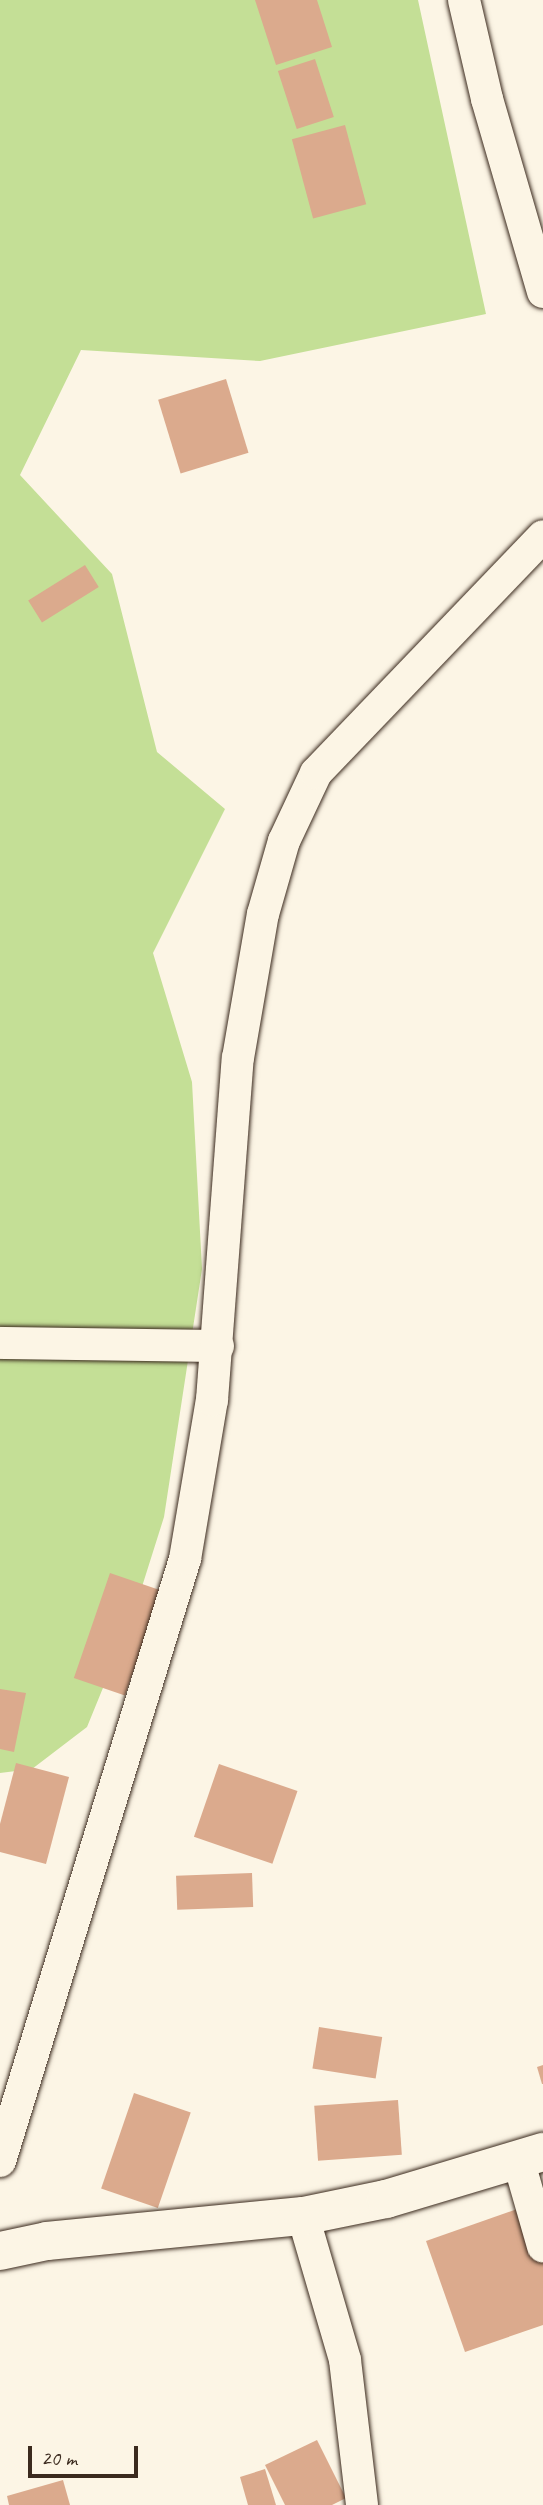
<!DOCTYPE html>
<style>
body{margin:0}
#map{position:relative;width:543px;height:2505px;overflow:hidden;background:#fcf5e5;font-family:Caveat,sans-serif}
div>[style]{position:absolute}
.green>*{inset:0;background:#c4df96}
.building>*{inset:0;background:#dbaa8d;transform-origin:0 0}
.roads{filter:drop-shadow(0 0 2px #3b2a1e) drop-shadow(0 0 2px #3b2a1e)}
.minor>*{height:32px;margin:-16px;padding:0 16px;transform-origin:16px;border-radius:16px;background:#fcf5e5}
.tertiary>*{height:38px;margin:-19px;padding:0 19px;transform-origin:19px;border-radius:19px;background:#fcf5e5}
span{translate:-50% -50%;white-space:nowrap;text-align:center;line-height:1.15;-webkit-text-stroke:5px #fcf5e5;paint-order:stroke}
.scale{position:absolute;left:28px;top:2446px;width:110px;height:32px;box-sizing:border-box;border:4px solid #3b2a1e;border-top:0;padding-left:9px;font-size:21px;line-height:24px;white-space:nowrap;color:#3b2a1e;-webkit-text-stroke:5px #fcf5e5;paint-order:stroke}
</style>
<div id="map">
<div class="green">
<i style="clip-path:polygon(0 0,418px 0,486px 314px,260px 361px,81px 350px,20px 475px,112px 574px,157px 752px,225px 809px,153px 953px,192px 1082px,202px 1269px,164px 1517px,134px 1612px,87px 1727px,32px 1769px,0 1773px)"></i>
</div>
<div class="building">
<i style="clip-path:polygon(255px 0,317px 0,332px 47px,276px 65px)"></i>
<i style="left:315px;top:59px;width:61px;height:39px;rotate:72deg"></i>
<i style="left:345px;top:125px;width:82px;height:55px;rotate:75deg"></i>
<i style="left:226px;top:379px;width:77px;height:71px;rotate:73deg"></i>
<i style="left:85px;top:565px;width:26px;height:67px;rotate:58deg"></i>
<i style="left:110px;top:1573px;width:54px;height:111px;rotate:19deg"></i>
<i style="clip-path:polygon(0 1689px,26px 1693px,14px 1752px,0 1749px)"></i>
<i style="clip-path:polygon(16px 1763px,69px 1777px,46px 1864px,0 1852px,0 1824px)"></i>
<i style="left:219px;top:1764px;width:83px;height:77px;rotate:19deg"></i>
<i style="left:252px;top:1873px;width:34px;height:76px;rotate:88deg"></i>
<i style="left:319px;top:2027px;width:64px;height:42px;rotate:9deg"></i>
<i style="clip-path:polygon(543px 2065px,543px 2084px,542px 2084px,537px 2067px)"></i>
<i style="left:134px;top:2093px;width:60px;height:101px;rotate:19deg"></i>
<i style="left:398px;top:2100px;width:55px;height:84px;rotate:86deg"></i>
<i style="clip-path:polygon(526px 2206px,543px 2255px,543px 2325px,465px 2352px,426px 2241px)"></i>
<i style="clip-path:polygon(317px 2440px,346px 2498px,332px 2505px,285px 2505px,265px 2465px)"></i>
<i style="clip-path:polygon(265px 2469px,276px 2505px,248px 2505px,240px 2477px)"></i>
<i style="clip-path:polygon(63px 2480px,70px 2505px,9px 2505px,7px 2496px)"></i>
</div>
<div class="roads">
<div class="minor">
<i style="left:464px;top:0;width:102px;rotate:76.9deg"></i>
<i style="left:487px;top:99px;width:201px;rotate:73.8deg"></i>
<i style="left:0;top:1343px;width:218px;rotate:0.8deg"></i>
<i style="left:518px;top:2159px;width:91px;rotate:74deg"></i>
<i style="left:0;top:2161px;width:630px;rotate:-72.92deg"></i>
<i style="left:185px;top:1559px;width:161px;rotate:-80.4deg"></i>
<i style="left:212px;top:1400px;width:343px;rotate:-85.7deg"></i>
<i style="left:238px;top:1058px;width:146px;rotate:-80.2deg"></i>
<i style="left:263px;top:914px;width:76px;rotate:-74deg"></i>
<i style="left:284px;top:841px;width:75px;rotate:-64.8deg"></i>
<i style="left:316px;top:773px;width:328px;rotate:-46.2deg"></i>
<i style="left:303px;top:2216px;width:150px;rotate:73.7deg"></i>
<i style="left:345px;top:2360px;width:146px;rotate:83.3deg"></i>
</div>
<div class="tertiary">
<i style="left:0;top:2251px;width:48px;rotate:-12deg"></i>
<i style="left:47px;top:2241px;width:257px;rotate:-5.6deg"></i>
<i style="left:303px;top:2216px;width:85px;rotate:-11.6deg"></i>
<i style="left:386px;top:2199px;width:164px;rotate:-16.7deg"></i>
</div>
</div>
<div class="scale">20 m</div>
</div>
